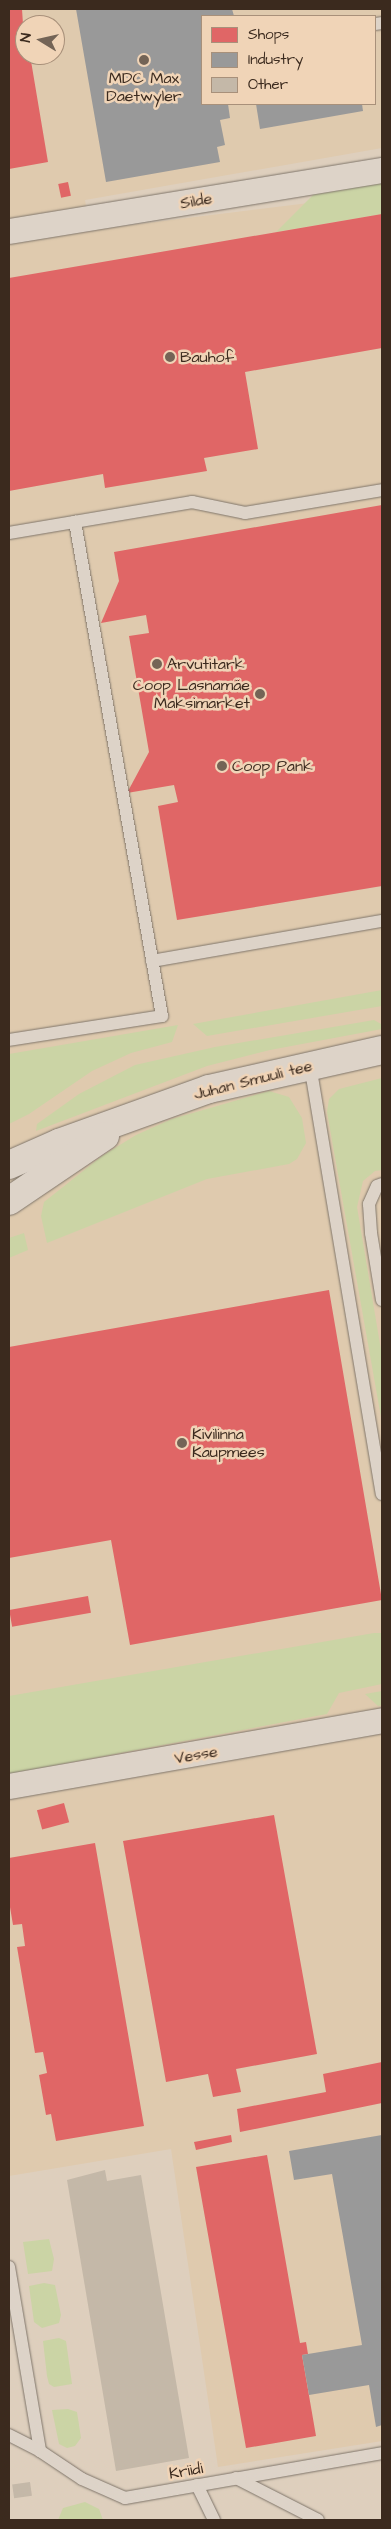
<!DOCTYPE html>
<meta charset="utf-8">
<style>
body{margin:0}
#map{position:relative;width:391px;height:2529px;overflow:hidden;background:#decfbd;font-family:"Architects Daughter",sans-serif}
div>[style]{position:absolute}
.built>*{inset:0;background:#dfcaae}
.green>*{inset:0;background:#cbd4a5}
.shops>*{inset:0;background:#e06666;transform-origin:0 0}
.industry>*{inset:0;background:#999}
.building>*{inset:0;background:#c4b8a8;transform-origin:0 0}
.roads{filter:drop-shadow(0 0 1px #7f756a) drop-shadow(0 0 1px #7f756a)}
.service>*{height:12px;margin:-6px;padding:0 6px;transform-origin:6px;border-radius:6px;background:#ddd3c8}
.minor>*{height:25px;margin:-12.5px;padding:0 12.5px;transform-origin:12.5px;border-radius:12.5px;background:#ddd3c8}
.secondary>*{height:28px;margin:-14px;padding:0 14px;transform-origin:14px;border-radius:14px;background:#ddd3c8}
.dots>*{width:14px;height:14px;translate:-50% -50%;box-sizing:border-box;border:2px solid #f0d4b7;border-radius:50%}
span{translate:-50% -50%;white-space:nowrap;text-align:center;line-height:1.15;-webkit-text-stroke:5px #f0d4b7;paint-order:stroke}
.poi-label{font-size:16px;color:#3b2a1e}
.left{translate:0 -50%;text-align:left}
.right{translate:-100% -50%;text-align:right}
.street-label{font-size:16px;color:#3b2a1e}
.frame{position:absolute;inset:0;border:10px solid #3b2a1e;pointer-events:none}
.legend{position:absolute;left:201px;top:15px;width:175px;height:90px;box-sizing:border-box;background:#f0d4b7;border:1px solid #a8907a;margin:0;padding:6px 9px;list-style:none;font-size:15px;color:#3b2a1e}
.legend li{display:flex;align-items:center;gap:10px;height:25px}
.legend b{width:25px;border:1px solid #a8907a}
.north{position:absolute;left:15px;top:15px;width:50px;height:50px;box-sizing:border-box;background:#f0d4b7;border:1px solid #a8907a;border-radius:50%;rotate:279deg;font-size:14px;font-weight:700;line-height:20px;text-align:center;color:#3b2a1e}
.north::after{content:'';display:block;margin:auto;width:18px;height:22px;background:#746456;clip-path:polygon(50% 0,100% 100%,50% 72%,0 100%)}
</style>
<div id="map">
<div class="built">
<i style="clip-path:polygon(evenodd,9px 9px,382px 9px,382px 148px,85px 200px,90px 230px,382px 194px,382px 2441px,218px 2467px,171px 2149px,9px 2176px,9px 9px,202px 16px,375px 16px,375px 104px,202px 104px,202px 16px,9px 9px,25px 25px,55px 25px,55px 55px,25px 55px,25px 25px)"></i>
</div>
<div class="green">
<i style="clip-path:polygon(382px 182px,382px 214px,276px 232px,314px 194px)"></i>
<i style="clip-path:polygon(382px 990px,382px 1006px,207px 1036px,193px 1024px)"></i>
<i style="clip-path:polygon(374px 1020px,381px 1024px,382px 1029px,270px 1050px,207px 1066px,36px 1131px,37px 1124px,79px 1094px,135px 1065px,215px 1047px)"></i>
<i style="clip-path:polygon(178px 1025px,172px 1042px,131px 1053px,92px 1071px,29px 1114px,9px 1124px,9px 1054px)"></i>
<i style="clip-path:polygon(382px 1078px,382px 1170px,375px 1171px,363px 1181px,357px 1207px,382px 1356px,382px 1423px,327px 1112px,329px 1099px,339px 1089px)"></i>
<i style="clip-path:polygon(269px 1091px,289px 1097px,302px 1118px,306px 1143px,297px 1159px,289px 1164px,207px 1179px,47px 1243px,41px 1216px,44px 1202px,102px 1156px,136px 1135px,172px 1119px)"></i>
<i style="clip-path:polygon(24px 1233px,28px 1250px,9px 1258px,9px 1238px)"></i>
<i style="clip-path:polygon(374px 1633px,382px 1633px,382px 1684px,339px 1693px,327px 1714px,9px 1774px,9px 1696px)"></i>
<i style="clip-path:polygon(382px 1691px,382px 1705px,378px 1706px,365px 1694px)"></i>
<i style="clip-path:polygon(49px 2239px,54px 2259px,52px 2271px,28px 2274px,23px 2242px)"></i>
<i style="clip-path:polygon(44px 2283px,55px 2285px,61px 2315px,59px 2323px,42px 2328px,34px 2322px,29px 2286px)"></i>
<i style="clip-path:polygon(59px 2338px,66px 2341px,72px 2384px,54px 2387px,49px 2384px,47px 2376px,43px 2341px)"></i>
<i style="clip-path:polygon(68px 2409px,77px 2412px,81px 2438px,75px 2446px,67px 2448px,59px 2444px,52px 2410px)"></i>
<i style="clip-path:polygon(85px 2502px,99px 2509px,103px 2520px,58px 2520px,63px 2508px)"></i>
</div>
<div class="shops">
<i style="clip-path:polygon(9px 9px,22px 9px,25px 55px,30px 55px,48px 162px,9px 169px)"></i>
<i style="left:68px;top:182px;width:14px;height:10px;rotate:78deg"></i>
<i style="clip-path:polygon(382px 214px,382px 348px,245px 372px,258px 449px,204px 458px,207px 471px,105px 488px,103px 474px,9px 491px,9px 278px)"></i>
<i style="clip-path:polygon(382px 505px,382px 886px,177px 920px,158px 806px,178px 802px,174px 785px,127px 793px,149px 752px,129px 636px,149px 633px,146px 615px,101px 623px,119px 581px,114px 552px)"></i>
<i style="clip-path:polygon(329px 1290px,382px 1600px,130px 1645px,111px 1540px,9px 1558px,9px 1347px)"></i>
<i style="left:88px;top:1596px;width:17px;height:80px;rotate:80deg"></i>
<i style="left:64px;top:1803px;width:20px;height:28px;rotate:75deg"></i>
<i style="clip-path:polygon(274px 1815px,317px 2054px,236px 2069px,241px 2092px,213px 2097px,208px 2074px,166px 2082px,123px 1841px)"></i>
<i style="clip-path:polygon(95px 1843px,144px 2126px,56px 2141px,51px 2114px,46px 2115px,39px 2075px,47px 2073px,43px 2052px,35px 2053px,17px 1947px,25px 1946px,22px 1924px,13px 1925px,9px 1901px,9px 1858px)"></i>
<i style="clip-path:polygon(382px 2062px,382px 2103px,240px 2132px,237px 2109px,326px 2092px,323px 2074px)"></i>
<i style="clip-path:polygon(231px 2135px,232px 2142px,196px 2150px,194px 2142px)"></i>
<i style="clip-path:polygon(267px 2155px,300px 2343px,306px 2342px,308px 2354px,302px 2355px,316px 2436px,246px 2448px,196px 2167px)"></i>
</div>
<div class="industry">
<i style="clip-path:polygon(76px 9px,232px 9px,234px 16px,202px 16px,202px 104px,228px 104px,230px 118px,220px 120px,225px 145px,217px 147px,220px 162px,106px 182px)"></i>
<i style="clip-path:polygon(256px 104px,362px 104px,363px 111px,260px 129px)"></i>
<i style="clip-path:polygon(382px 2135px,382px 2425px,376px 2427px,369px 2385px,309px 2395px,302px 2355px,362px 2345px,332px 2174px,294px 2180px,289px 2151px)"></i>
</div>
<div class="building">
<i style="clip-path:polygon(105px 2170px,107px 2181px,141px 2175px,189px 2458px,116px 2471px,67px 2180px)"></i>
<i style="left:30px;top:2482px;width:14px;height:18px;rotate:82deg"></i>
</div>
<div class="roads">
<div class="service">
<i style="left:375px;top:24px;width:7px;rotate:-8deg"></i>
<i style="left:9px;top:533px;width:186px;rotate:-9.6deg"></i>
<i style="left:192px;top:502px;width:54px;rotate:11.7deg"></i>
<i style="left:245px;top:513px;width:139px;rotate:-9.5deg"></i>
<i style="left:152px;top:961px;width:233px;rotate:-9.9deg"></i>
<i style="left:9px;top:1040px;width:155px;rotate:-8.9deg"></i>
<i style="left:162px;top:1016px;width:502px;rotate:-99.99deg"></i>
<i style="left:310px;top:1065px;width:435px;rotate:80.5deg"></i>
<i style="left:382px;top:1184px;width:5px;rotate:158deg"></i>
<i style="left:377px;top:1186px;width:20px;rotate:114deg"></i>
<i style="left:369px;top:1204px;width:29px;rotate:86deg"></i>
<i style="left:371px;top:1233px;width:68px;rotate:80.7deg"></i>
<i style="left:9px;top:2267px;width:187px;rotate:80.4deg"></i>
<i style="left:9px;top:2435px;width:35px;rotate:27deg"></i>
<i style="left:40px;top:2451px;width:50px;rotate:33.7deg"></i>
<i style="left:82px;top:2479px;width:47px;rotate:23.8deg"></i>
<i style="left:125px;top:2498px;width:261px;rotate:-9.9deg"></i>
<i style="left:236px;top:2478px;width:92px;rotate:27.1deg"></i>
<i style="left:197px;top:2485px;width:39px;rotate:64deg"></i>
</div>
<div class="minor">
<i style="left:9px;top:231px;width:378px;rotate:-9.3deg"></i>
<i style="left:9px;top:1786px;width:379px;rotate:-10deg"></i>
</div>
<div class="secondary">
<i style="left:9px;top:1165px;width:55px;rotate:-23.7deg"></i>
<i style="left:59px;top:1143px;width:159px;rotate:-19.8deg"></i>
<i style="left:209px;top:1089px;width:177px;rotate:-12.7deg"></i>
<i style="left:9px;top:1201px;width:116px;rotate:-34.1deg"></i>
</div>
</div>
<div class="dots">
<i style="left:144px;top:60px;background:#746456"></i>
<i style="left:170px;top:357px;background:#746456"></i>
<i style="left:157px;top:664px;background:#746456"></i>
<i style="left:260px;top:694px;background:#746456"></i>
<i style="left:222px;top:766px;background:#746456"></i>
<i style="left:182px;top:1443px;background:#746456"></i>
</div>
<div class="poi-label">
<span style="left:144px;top:87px">MDC Max<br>Daetwyler</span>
<span class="left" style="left:180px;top:357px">Bauhof</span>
<span class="left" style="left:167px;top:664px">Arvutitark</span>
<span class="right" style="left:250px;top:694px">Coop Lasnamäe<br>Maksimarket</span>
<span class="left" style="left:232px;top:766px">Coop Pank</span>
<span class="left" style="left:192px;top:1443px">Kivilinna<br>Kaupmees</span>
</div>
<div class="street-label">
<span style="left:196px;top:201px;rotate:-10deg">Silde</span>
<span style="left:253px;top:1080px;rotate:-14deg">Juhan Smuuli tee</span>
<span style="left:196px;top:1755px;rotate:-10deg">Vesse</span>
<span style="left:186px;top:2471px;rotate:-10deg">Kriidi</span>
</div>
<div class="frame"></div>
<ul class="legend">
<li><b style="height:14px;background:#e06666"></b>Shops</li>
<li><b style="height:14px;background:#999"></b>Industry</li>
<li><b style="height:14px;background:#c4b8a8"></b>Other</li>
</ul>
<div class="north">N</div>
</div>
